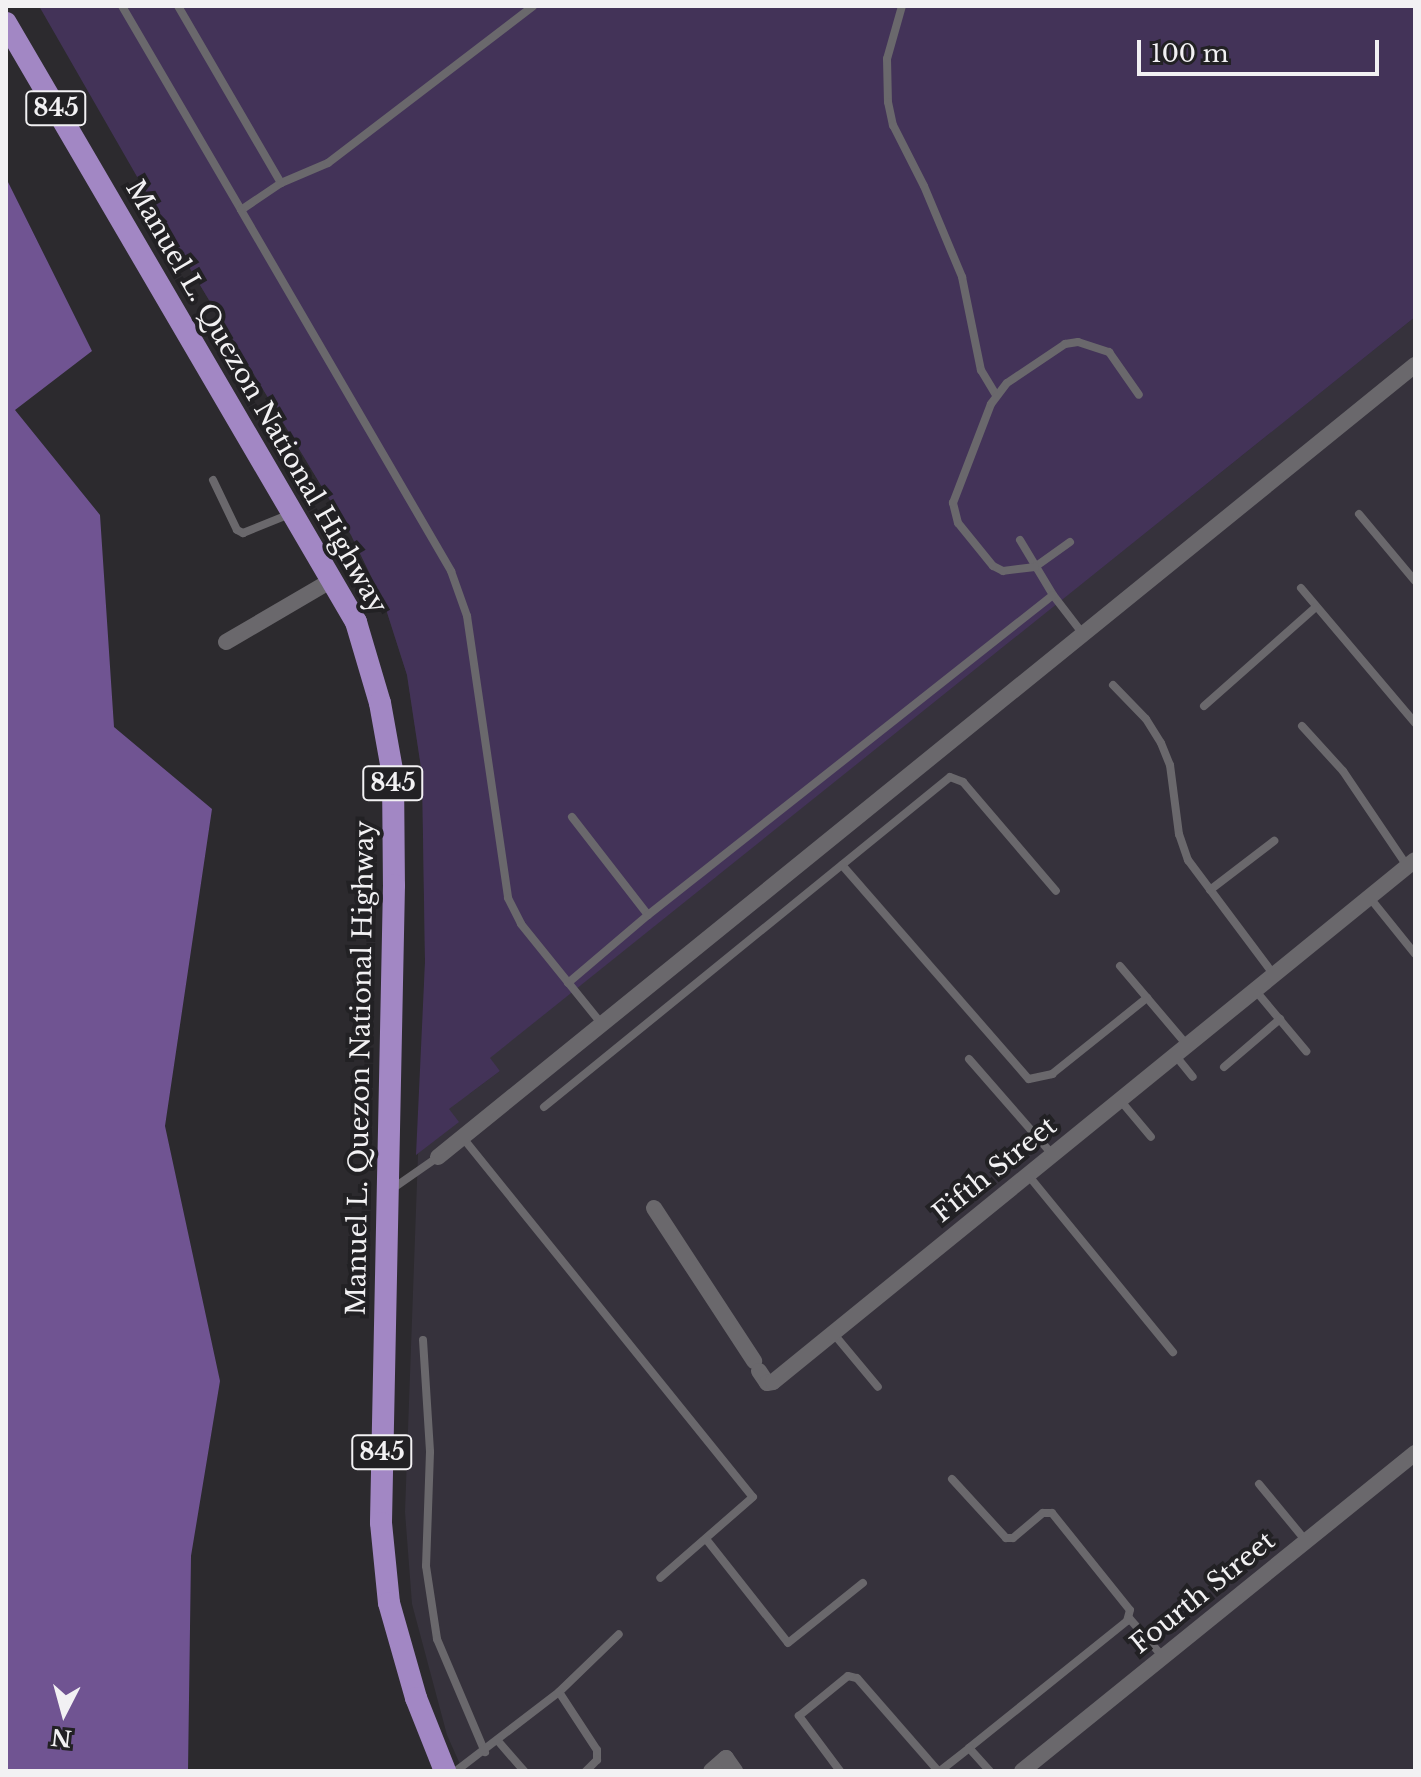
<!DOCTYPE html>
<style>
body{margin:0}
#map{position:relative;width:1421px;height:1777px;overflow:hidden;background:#2c2a2e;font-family:"Libre Baskerville",serif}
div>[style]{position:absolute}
.built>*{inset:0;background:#36323c}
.green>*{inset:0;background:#433358}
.water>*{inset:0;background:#705492}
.service>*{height:8px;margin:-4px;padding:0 4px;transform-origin:4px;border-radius:4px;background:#6a686c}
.minor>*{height:16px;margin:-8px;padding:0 8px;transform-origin:8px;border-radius:8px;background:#6a686c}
.primary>*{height:22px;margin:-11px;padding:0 11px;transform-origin:11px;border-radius:11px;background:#a287c4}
span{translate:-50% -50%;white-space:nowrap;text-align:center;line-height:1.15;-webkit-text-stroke:8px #222124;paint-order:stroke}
.shield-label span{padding:2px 6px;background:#222124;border:2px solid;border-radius:6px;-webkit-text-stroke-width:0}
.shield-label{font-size:24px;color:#f2f1f3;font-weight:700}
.street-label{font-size:26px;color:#f2f1f3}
.frame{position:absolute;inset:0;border:8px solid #f2f1f3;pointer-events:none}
.north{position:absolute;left:24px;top:1673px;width:80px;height:80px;-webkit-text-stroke:6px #222124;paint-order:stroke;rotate:186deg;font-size:22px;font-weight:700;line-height:32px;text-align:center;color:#f2f1f3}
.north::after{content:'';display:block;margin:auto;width:28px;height:36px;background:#f2f1f3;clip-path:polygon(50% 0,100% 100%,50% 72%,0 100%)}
.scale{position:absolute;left:1137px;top:40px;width:242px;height:36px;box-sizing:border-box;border:4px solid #f2f1f3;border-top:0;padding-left:10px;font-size:24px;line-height:28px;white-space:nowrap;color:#f2f1f3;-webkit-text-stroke:6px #222124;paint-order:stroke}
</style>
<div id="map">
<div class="built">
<i style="clip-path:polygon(1415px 6px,448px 1064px,469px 1094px,500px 1071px,489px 1058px,1415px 317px,1415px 1771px,742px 1771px,729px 1753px,703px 1771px,463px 1771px,447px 1735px,412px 1604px,405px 1512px,425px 962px,422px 774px,407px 675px,384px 603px,351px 535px,186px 262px)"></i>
</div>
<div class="green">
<i style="clip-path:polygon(39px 6px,1415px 6px,1415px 317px,490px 1058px,500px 1071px,449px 1109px,459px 1122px,416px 1155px,425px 962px,422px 774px,407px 675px,384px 603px,351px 535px,186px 262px)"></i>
</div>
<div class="water">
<i style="clip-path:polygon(6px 178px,92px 351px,15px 410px,100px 515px,114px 727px,212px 809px,165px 1126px,220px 1381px,191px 1556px,188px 1771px,6px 1771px)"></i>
</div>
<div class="service">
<i style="left:122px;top:6px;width:236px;rotate:59.7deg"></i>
<i style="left:178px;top:6px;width:205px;rotate:59.8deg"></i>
<i style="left:281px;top:183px;width:48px;rotate:146deg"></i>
<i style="left:241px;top:210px;width:418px;rotate:59.8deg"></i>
<i style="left:451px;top:571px;width:48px;rotate:70.4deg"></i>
<i style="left:467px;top:616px;width:285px;rotate:81.7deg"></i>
<i style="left:508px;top:898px;width:29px;rotate:63deg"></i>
<i style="left:521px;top:924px;width:127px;rotate:51.1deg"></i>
<i style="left:902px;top:6px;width:55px;rotate:105.8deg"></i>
<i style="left:887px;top:59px;width:43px;rotate:88.7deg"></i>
<i style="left:888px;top:102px;width:24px;rotate:78deg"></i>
<i style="left:893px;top:125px;width:68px;rotate:63.1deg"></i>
<i style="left:924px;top:186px;width:99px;rotate:67.3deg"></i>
<i style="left:962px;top:277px;width:95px;rotate:78.5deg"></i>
<i style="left:981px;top:370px;width:29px;rotate:59deg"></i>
<i style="left:281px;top:183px;width:51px;rotate:-23.1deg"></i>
<i style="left:328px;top:163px;width:258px;rotate:-37.4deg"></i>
<i style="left:213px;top:480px;width:55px;rotate:64.4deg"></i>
<i style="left:237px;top:530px;width:7px;rotate:27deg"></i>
<i style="left:243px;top:533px;width:51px;rotate:-22deg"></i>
<i style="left:1359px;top:514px;width:87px;rotate:50.1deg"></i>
<i style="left:1020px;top:540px;width:64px;rotate:59deg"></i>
<i style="left:1053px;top:595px;width:49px;rotate:52.4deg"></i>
<i style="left:1070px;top:542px;width:43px;rotate:144.5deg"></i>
<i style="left:1035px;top:567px;width:32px;rotate:173deg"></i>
<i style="left:1003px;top:571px;width:11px;rotate:-153deg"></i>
<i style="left:993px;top:566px;width:55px;rotate:-129.1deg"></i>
<i style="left:958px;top:523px;width:21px;rotate:-104deg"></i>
<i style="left:953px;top:503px;width:106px;rotate:-69deg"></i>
<i style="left:991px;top:404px;width:26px;rotate:-53deg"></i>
<i style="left:1007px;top:383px;width:70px;rotate:-33.9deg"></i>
<i style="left:1065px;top:344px;width:13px;rotate:-9deg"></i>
<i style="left:1078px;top:342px;width:33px;rotate:18deg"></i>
<i style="left:1109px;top:352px;width:52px;rotate:55.1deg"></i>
<i style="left:1301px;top:588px;width:177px;rotate:49.8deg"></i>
<i style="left:1113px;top:685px;width:47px;rotate:45.9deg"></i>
<i style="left:1146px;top:719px;width:28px;rotate:58deg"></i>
<i style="left:1161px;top:743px;width:24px;rotate:68deg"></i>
<i style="left:1170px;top:765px;width:70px;rotate:82.6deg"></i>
<i style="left:1179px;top:834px;width:28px;rotate:71deg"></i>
<i style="left:1188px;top:860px;width:144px;rotate:53.2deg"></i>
<i style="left:1204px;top:706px;width:149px;rotate:-41.5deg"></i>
<i style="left:1302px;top:726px;width:61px;rotate:47.7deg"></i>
<i style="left:1343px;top:771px;width:115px;rotate:56deg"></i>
<i style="left:572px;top:817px;width:124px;rotate:52.2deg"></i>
<i style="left:842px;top:865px;width:284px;rotate:48.9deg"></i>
<i style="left:1029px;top:1079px;width:24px;rotate:-12deg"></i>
<i style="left:1052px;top:1074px;width:122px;rotate:-38.7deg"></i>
<i style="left:1210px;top:890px;width:81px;rotate:-37.4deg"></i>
<i style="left:1370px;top:898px;width:72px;rotate:51.2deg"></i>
<i style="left:1120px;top:966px;width:104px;rotate:49.7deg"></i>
<i style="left:568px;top:983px;width:105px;rotate:-40.4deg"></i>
<i style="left:648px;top:915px;width:516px;rotate:-38.31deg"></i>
<i style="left:1255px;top:990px;width:80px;rotate:50.1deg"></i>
<i style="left:1175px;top:1055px;width:28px;rotate:51deg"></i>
<i style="left:969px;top:1059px;width:126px;rotate:48.9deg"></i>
<i style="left:1224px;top:1067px;width:74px;rotate:-40.6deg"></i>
<i style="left:1120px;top:1100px;width:48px;rotate:50deg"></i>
<i style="left:544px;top:1107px;width:523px;rotate:-39.1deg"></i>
<i style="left:950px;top:777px;width:14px;rotate:21deg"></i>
<i style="left:963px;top:782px;width:143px;rotate:49.5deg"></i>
<i style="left:463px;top:1138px;width:461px;rotate:51.1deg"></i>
<i style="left:753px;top:1497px;width:123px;rotate:138.9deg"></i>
<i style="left:1028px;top:1175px;width:229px;rotate:50.7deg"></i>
<i style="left:392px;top:1189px;width:56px;rotate:-34.8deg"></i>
<i style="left:833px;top:1333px;width:70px;rotate:50.2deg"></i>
<i style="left:423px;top:1340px;width:112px;rotate:86.4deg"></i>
<i style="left:430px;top:1452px;width:114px;rotate:92deg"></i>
<i style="left:426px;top:1566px;width:74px;rotate:81.4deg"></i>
<i style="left:437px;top:1639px;width:123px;rotate:67deg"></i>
<i style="left:952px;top:1479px;width:80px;rotate:47.5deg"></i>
<i style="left:1006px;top:1538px;width:7px"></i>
<i style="left:1013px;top:1538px;width:39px;rotate:-40deg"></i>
<i style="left:1043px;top:1513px;width:9px"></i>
<i style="left:1052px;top:1513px;width:124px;rotate:51.2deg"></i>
<i style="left:1130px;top:1610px;width:11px;rotate:105deg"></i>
<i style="left:1127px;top:1621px;width:203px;rotate:141.2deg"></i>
<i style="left:969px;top:1748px;width:31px;rotate:48deg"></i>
<i style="left:1259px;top:1484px;width:74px;rotate:50.5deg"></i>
<i style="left:706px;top:1539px;width:132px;rotate:51.7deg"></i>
<i style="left:788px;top:1643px;width:96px;rotate:-38.7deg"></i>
<i style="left:1129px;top:1618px;width:52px;rotate:48.9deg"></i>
<i style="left:559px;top:1692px;width:69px;rotate:56.8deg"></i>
<i style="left:597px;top:1750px;width:10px;rotate:90deg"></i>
<i style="left:597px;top:1760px;width:16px;rotate:135deg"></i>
<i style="left:498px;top:1741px;width:40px;rotate:49deg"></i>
<i style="left:456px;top:1771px;width:130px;rotate:-37.5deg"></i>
<i style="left:559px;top:1692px;width:83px;rotate:-44deg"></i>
<i style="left:840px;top:1771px;width:69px;rotate:-126.7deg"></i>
<i style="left:799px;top:1716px;width:63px;rotate:-39.2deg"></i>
<i style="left:848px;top:1676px;width:9px;rotate:13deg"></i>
<i style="left:857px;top:1678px;width:123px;rotate:48.9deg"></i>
<i style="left:940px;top:1771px;width:37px;rotate:-38deg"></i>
</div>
<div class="minor">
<i style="left:226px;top:642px;width:123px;rotate:-30.3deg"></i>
<i style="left:438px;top:1157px;width:1258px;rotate:-39.03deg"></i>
<i style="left:654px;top:1208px;width:183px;rotate:56.8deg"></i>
<i style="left:759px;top:1371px;width:14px;rotate:56deg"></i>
<i style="left:767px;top:1383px;width:6px;rotate:-9deg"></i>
<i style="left:773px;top:1382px;width:827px;rotate:-39.11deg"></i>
<i style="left:711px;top:1771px;width:20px;rotate:-41deg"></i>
<i style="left:726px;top:1758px;width:16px;rotate:55deg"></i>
<i style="left:1022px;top:1771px;width:506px;rotate:-38.98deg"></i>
</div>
<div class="primary">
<i style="left:6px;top:23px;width:694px;rotate:59.7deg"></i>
<i style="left:356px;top:622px;width:84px;rotate:73.5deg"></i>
<i style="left:380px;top:703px;width:73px;rotate:79.8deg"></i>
<i style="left:393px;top:775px;width:110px;rotate:89.5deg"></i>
<i style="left:394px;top:885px;width:638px;rotate:91.17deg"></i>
<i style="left:381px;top:1523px;width:80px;rotate:84.3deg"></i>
<i style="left:389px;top:1603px;width:99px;rotate:74.1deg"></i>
<i style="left:416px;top:1698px;width:79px;rotate:68.3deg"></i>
</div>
<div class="shield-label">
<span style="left:56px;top:108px">845</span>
<span style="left:393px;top:783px">845</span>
<span style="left:382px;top:1452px">845</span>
</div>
<div class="street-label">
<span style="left:256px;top:397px;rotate:60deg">Manuel L. Quezon National Highway</span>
<span style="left:361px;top:1068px;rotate:-89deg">Manuel L. Quezon National Highway</span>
<span style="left:995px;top:1170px;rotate:-39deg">Fifth Street</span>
<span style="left:1203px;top:1593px;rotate:-39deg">Fourth Street</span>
</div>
<div class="frame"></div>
<div class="north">N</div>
<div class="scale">100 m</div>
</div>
